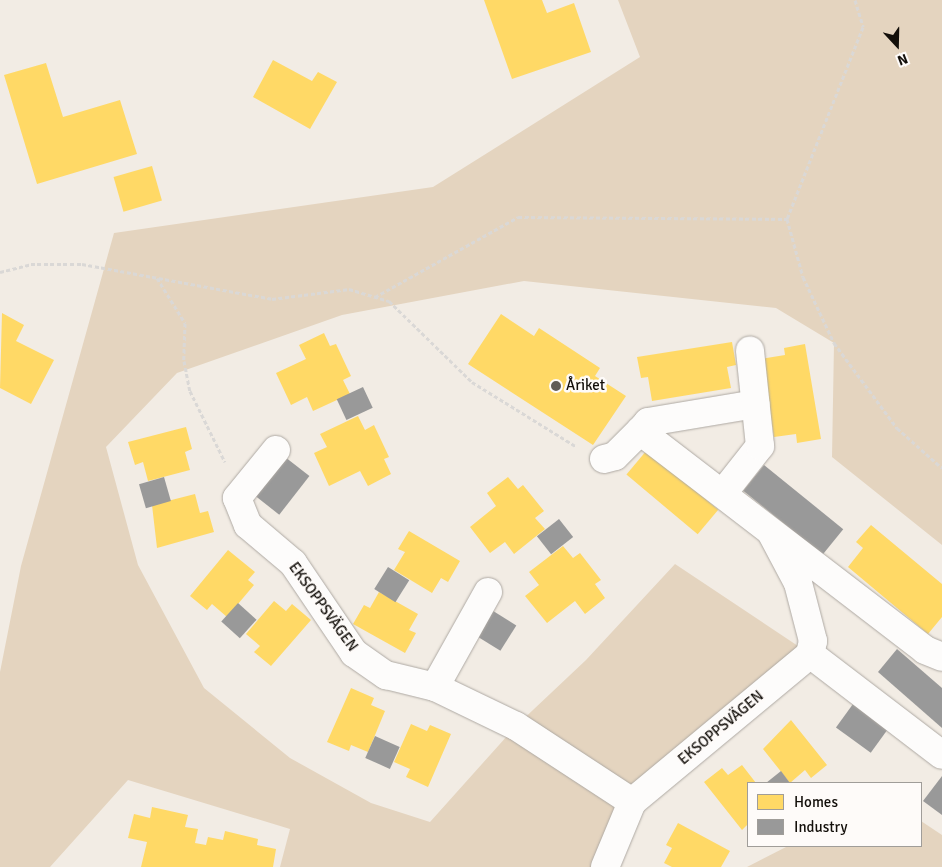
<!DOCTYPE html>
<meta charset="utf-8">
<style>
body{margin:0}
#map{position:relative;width:942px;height:867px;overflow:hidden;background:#f2ece4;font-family:Signika,sans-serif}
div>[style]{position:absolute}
.green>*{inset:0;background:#e4d4bf}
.homes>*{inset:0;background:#ffd966;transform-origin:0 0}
.industry>*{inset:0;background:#999;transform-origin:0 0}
.path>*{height:3px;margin-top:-1.5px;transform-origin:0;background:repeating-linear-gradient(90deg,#dad8d6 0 4px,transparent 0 6.5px)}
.roads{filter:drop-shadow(0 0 1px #aea9a3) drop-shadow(0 0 1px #aea9a3)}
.minor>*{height:28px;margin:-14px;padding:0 14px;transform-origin:14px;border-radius:14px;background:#fdfcfb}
.dots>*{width:14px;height:14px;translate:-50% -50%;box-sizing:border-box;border:2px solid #fefbf9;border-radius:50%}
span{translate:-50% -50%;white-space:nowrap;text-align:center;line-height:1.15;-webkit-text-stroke:5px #fefbf9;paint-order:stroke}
.poi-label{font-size:15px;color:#130f0a}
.left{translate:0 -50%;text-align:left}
.street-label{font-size:15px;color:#130f0a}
.legend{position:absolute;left:747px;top:782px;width:175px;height:65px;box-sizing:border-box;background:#fefbf9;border:1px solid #a09d99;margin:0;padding:6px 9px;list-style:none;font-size:15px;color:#130f0a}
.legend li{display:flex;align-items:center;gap:10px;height:25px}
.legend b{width:25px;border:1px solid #a09d99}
.north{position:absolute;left:872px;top:20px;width:50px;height:50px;-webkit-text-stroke:4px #fefbf9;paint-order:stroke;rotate:159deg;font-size:14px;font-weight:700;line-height:20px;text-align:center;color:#130f0a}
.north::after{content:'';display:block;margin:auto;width:18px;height:22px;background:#130f0a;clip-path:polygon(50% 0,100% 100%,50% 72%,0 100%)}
</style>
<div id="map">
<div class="green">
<i style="clip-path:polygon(618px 0,942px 0,942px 545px,832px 457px,834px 343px,776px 308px,524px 281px,342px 315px,177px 373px,106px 447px,138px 565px,204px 688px,290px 758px,371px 803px,430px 822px,516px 726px,586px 660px,675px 564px,810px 654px,632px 802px,605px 867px,280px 867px,290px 829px,128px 780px,50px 867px,0 867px,0 672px,21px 566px,114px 233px,433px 187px,640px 57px)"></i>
<i style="clip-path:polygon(921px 821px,942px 835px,942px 867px,747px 867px,788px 846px,921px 846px)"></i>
</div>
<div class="homes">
<i style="clip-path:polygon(484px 0,542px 0,547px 13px,574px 3px,591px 52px,512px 79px)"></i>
<i style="clip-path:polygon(273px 60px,312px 81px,318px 72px,337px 82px,310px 129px,253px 97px)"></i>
<i style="clip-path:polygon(46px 63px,63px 117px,120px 100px,137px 154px,37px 184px,4px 75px)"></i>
<i style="left:152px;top:166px;width:36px;height:40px;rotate:74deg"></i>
<i style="clip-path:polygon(2px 313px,24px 325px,16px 341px,54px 360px,31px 404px,0 388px)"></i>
<i style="clip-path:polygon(501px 314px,534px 336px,539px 328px,600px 368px,595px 376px,626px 396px,593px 445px,468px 364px)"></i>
<i style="clip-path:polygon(324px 333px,330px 346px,336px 344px,351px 376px,343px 380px,350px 394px,313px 411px,307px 397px,291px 405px,276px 373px,306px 359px,299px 345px)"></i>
<i style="clip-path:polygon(732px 342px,736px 365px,727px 367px,731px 388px,652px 401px,648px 377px,641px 378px,637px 357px)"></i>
<i style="clip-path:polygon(805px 344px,821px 439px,797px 443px,796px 434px,774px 437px,761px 359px,785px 355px,784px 348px)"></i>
<i style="clip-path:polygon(358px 416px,365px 430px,374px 425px,389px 457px,384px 459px,391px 474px,368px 486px,360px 471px,329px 486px,314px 453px,327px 447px,320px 434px)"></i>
<i style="clip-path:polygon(186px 427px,192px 449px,185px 452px,190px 470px,148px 481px,143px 462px,135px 465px,128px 442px)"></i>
<i style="left:647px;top:450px;width:93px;height:32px;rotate:40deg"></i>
<i style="clip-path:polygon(508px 477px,518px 489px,523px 485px,544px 511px,535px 518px,545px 529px,514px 554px,505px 542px,490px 553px,470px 527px,496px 506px,487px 493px)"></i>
<i style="clip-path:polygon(195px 494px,200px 513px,208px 511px,214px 532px,157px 548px,152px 505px)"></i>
<i style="clip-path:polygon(871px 525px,942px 584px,942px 617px,928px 634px,848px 567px,863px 548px,856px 542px)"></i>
<i style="clip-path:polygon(409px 531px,460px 561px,448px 582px,441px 578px,432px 593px,394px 570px,405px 552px,398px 549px)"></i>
<i style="clip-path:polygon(563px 546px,573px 558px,580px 553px,601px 580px,595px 584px,605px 598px,585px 614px,575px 601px,547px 623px,525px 596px,539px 585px,529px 572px)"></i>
<i style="clip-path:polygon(228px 550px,255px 572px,248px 580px,254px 585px,227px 617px,212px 604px,207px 610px,190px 596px)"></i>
<i style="clip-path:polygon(379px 592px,418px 614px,409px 630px,416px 633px,405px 653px,353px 624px,364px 605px,370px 608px)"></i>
<i style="clip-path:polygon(274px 601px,286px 611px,292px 604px,311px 620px,271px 666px,254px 652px,260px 646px,246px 634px)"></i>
<i style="clip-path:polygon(351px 688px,374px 698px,371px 705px,385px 711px,368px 752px,351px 745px,349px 751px,327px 742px)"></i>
<i style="clip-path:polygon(791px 720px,827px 765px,811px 778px,805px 770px,790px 783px,763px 749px)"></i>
<i style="clip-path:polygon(411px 724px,427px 731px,430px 725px,451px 734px,428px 787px,406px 777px,410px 769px,394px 762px)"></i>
<i style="clip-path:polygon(742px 765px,756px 783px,748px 783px,748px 824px,742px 830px,704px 782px,722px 768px,728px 775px)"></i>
<i style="clip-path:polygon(152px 807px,188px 815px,185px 827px,198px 829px,195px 843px,206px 845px,208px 837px,223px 840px,225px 831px,258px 839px,257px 845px,276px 849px,273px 867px,141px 867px,147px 842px,128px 838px,134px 814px,150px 818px)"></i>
<i style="clip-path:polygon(678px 823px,730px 851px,721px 867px,672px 867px,664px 863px,672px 848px,666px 845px)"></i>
</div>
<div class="industry">
<i style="left:363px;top:387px;width:23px;height:29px;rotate:65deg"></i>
<i style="left:285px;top:457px;width:31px;height:49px;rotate:38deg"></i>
<i style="left:764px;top:465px;width:102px;height:33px;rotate:39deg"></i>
<i style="left:164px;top:477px;width:25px;height:26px;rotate:74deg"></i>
<i style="left:559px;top:519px;width:23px;height:28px;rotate:52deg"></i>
<i style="left:388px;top:567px;width:25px;height:26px;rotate:32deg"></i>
<i style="left:238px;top:603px;width:25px;height:25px;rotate:42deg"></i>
<i style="left:490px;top:609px;width:31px;height:30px;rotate:32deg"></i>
<i style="clip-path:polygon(897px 649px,942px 688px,942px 728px,878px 672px)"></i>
<i style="left:853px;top:704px;width:43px;height:29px;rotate:36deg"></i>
<i style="left:375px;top:736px;width:27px;height:24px;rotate:24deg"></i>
<i style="clip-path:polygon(781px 771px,790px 783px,766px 783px)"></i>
<i style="clip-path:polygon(942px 776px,942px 815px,923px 801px)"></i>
</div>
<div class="path">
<i style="left:855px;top:0;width:28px;rotate:73deg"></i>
<i style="left:863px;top:27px;width:206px;rotate:111.6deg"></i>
<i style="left:787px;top:219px;width:60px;rotate:74.6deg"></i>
<i style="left:803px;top:277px;width:73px;rotate:64.8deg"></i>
<i style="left:834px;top:343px;width:106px;rotate:53.5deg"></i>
<i style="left:897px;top:428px;width:60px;rotate:41.6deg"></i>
<i style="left:0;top:272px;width:32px;rotate:-14deg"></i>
<i style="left:31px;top:264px;width:51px"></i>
<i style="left:82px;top:264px;width:193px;rotate:10.4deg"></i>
<i style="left:272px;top:299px;width:78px;rotate:-7.4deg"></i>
<i style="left:349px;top:289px;width:42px;rotate:16.7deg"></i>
<i style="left:389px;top:301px;width:116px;rotate:44.3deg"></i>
<i style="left:472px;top:382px;width:123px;rotate:31.8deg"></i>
<i style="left:157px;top:278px;width:53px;rotate:58.1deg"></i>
<i style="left:185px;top:323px;width:38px;rotate:92deg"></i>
<i style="left:184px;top:361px;width:31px;rotate:79deg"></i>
<i style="left:190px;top:391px;width:79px;rotate:63.8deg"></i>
<i style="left:375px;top:297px;width:164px;rotate:-29.2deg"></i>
<i style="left:518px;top:217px;width:269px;rotate:0.4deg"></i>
</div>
<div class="roads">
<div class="minor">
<i style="left:640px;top:431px;width:12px;rotate:-48deg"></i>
<i style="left:648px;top:422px;width:109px;rotate:-9.5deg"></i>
<i style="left:276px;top:450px;width:62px;rotate:129.1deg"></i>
<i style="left:237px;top:498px;width:29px;rotate:68deg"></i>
<i style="left:248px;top:525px;width:59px;rotate:40.2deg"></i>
<i style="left:293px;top:563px;width:109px;rotate:55.9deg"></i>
<i style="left:354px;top:653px;width:39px;rotate:35deg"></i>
<i style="left:386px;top:675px;width:50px;rotate:13.8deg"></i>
<i style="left:604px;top:459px;width:11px;rotate:-15deg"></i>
<i style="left:615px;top:456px;width:35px;rotate:-45deg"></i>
<i style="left:640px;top:431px;width:359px;rotate:37.5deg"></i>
<i style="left:925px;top:650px;width:18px;rotate:22deg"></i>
<i style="left:723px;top:493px;width:60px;rotate:-51.8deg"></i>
<i style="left:760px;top:446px;width:96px;rotate:-96deg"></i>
<i style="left:772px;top:534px;width:55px;rotate:62deg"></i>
<i style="left:798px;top:583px;width:60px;rotate:75.5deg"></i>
<i style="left:813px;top:641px;width:13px;rotate:103deg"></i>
<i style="left:488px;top:592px;width:109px;rotate:119.2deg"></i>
<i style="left:435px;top:687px;width:90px;rotate:25.7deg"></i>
<i style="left:516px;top:726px;width:139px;rotate:33.2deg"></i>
<i style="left:810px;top:654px;width:166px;rotate:37.4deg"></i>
<i style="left:605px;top:867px;width:70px;rotate:-67.4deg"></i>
<i style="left:632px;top:802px;width:231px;rotate:-39.7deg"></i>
</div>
</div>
<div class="dots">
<i style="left:556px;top:386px;background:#615c56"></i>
</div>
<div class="poi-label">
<span class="left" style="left:566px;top:386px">Åriket</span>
</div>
<div class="street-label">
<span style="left:323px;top:607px;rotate:54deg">EKSOPPSVÄGEN</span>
<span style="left:721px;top:728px;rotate:-40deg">EKSOPPSVÄGEN</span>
</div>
<ul class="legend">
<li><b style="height:14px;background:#ffd966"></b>Homes</li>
<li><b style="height:14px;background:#999"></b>Industry</li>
</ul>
<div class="north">N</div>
</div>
